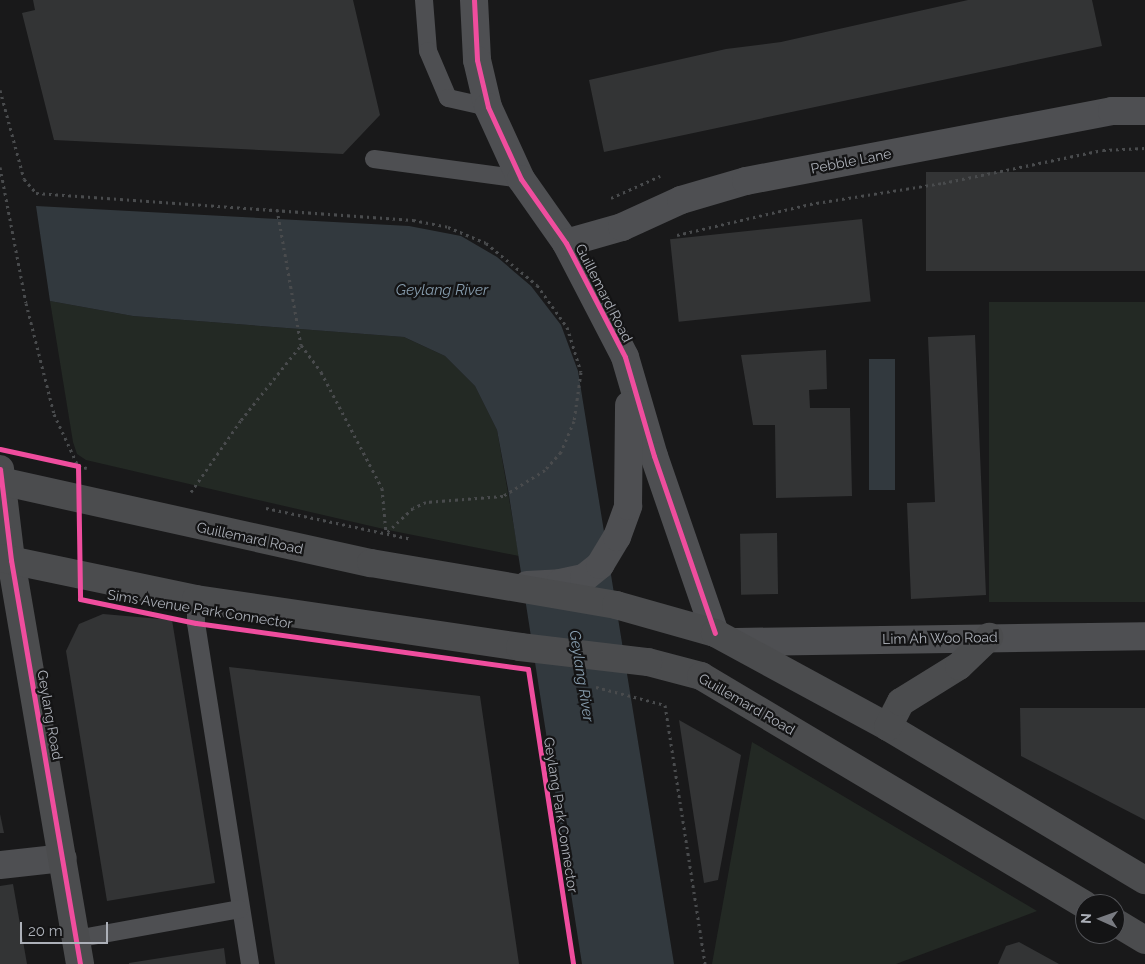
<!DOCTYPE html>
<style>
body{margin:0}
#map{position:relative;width:1145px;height:964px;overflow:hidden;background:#19191a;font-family:Raleway,sans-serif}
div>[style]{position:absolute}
.green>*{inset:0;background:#232924;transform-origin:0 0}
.water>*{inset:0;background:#32393e;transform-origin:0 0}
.building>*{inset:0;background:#333435;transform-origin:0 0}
.path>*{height:3px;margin-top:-1.5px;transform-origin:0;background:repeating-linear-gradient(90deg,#494b4d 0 2.5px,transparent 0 6.5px)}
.lane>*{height:18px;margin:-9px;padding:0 9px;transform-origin:9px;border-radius:9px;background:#4e4f52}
.street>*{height:28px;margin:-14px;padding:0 14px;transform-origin:14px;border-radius:14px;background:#4e4f52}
.primary>*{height:28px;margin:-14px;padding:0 14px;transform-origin:14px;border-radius:14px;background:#4b4c4e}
.primary-bridge>*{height:28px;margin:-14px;padding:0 14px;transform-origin:14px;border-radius:14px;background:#4b4c4e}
.cycleway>*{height:5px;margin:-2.5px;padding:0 2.5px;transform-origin:2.5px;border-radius:2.5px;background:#ef4d9e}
span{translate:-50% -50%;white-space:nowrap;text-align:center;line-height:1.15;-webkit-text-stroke:4.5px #141415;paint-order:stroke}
.street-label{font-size:14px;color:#acb0b8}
.water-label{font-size:15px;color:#889eaf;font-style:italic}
.north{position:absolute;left:1075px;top:894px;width:50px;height:50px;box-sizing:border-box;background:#141415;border:1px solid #515256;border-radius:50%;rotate:272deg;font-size:14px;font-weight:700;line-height:20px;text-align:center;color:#acb0b8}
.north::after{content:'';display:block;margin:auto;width:18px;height:22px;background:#797b81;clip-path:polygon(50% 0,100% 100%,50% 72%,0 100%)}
.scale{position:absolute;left:20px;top:922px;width:88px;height:22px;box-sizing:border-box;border:2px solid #acb0b8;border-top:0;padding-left:6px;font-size:15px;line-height:18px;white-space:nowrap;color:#acb0b8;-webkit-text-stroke:4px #141415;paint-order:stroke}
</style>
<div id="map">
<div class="green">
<i style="clip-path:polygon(50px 301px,133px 316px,404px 337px,445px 356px,475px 386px,497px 430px,519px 556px,388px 530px,86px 460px,77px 454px,73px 442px)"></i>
<i style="left:1145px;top:302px;width:300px;height:156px;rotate:90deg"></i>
<i style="clip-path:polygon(752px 742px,1037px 911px,896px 964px,712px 964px)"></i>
</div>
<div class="water">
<i style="clip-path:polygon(36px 206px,409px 226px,461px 236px,497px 257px,531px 286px,561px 325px,578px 371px,674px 964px,582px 964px,508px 489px,497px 430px,475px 386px,445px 356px,404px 337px,133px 316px,50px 301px)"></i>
<i style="left:869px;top:359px;width:26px;height:131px"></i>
</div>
<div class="building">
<i style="clip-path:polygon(33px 0,353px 0,380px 115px,343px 154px,54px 140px,22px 13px,35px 10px)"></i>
<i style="clip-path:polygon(968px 0,1092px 0,1102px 46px,604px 152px,589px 80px,726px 49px,781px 42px)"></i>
<i style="left:1145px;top:172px;width:99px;height:219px;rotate:90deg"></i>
<i style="left:862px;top:219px;width:83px;height:193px;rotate:84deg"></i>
<i style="clip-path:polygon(975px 335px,986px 595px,911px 599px,907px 503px,935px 502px,928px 337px)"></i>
<i style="clip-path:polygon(826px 350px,827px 389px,809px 390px,810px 408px,850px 408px,852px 496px,776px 498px,775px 425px,753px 425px,741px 355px)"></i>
<i style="left:777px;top:533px;width:61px;height:37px;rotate:89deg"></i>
<i style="clip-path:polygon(103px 614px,172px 620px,215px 883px,107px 901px,66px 651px,79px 624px)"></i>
<i style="clip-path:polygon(229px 667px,480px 696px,519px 964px,275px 964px)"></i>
<i style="clip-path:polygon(1020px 708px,1145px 708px,1145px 820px,1021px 756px)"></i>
<i style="clip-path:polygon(679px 720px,741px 755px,718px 880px,704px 883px)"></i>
<i style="clip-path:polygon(0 814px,4px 833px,0 833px)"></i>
<i style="clip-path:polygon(13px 884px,27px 964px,0 964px,0 886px)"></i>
<i style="clip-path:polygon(1019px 942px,1059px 964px,998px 964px,1006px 946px)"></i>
<i style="clip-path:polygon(224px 948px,226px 964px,129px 964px,129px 963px)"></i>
</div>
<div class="path">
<i style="left:0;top:90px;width:92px;rotate:74.9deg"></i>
<i style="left:24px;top:179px;width:18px;rotate:49deg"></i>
<i style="left:36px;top:193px;width:378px;rotate:4.1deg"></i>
<i style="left:413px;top:220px;width:36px;rotate:11deg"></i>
<i style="left:448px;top:227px;width:41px;rotate:22.8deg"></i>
<i style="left:486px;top:243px;width:66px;rotate:39.5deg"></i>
<i style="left:537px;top:285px;width:52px;rotate:54.5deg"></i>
<i style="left:567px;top:327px;width:47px;rotate:72.7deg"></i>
<i style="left:581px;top:372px;width:49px;rotate:98.1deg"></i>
<i style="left:574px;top:421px;width:34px;rotate:113deg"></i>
<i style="left:561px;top:452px;width:24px;rotate:132deg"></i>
<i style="left:545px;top:470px;width:49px;rotate:148.2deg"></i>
<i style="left:503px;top:496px;width:77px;rotate:175.5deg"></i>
<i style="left:426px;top:502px;width:14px;rotate:155deg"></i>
<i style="left:413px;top:508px;width:37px;rotate:137deg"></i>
<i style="left:0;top:167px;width:138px;rotate:79.2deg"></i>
<i style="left:26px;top:303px;width:114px;rotate:75.8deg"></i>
<i style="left:54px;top:414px;width:57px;rotate:65.2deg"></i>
<i style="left:78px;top:466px;width:9px;rotate:13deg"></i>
<i style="left:611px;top:198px;width:54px;rotate:-24.2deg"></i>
<i style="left:277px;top:209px;width:138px;rotate:80deg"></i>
<i style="left:301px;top:345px;width:34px;rotate:53deg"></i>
<i style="left:321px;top:372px;width:131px;rotate:62.3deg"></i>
<i style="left:382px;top:488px;width:45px;rotate:84.9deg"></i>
<i style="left:677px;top:235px;width:137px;rotate:-13.1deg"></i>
<i style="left:810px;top:204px;width:135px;rotate:-9deg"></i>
<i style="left:943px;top:183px;width:163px;rotate:-11.7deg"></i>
<i style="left:1103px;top:150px;width:42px;rotate:-2.7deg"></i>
<i style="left:191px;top:492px;width:88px;rotate:-55.2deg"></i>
<i style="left:241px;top:420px;width:96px;rotate:-51.3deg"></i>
<i style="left:266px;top:508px;width:149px;rotate:12deg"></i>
<i style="left:596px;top:687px;width:71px;rotate:14.6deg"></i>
<i style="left:665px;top:705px;width:262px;rotate:81.2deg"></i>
</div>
<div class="lane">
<i style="left:424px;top:0;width:51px;rotate:85.5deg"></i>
<i style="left:428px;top:51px;width:51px;rotate:66.9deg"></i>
<i style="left:448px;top:98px;width:41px;rotate:12.7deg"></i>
<i style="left:374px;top:159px;width:148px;rotate:7.7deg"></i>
<i style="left:196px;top:599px;width:24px;rotate:90deg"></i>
<i style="left:196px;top:623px;width:345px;rotate:81deg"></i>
<i style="left:76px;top:939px;width:166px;rotate:-10.4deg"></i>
</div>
<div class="street">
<i style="left:474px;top:0;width:60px;rotate:87.1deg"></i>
<i style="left:477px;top:60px;width:48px;rotate:76.8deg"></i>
<i style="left:488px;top:107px;width:79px;rotate:65.4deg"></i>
<i style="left:521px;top:179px;width:78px;rotate:54.9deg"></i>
<i style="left:566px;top:243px;width:128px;rotate:62.6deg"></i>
<i style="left:625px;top:357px;width:103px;rotate:73.7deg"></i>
<i style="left:654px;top:456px;width:187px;rotate:71deg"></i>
<i style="left:566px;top:243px;width:58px;rotate:-15.9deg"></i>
<i style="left:622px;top:227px;width:65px;rotate:-24.6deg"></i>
<i style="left:681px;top:200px;width:68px;rotate:-16.3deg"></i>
<i style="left:746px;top:181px;width:373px;rotate:-10.8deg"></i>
<i style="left:1112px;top:111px;width:33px"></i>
<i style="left:527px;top:585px;width:33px;rotate:-3deg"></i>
<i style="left:560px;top:583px;width:25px;rotate:-12deg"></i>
<i style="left:584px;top:578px;width:21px;rotate:-39deg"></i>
<i style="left:600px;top:565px;width:33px;rotate:-59deg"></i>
<i style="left:617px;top:537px;width:33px;rotate:-70deg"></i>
<i style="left:628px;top:506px;width:101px;rotate:-89.4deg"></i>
<i style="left:736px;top:642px;width:409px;rotate:-0.8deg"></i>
<i style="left:0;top:865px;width:63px;rotate:-6.3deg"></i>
</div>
<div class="primary">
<i style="left:0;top:469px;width:92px;rotate:83.1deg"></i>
<i style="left:11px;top:560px;width:410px;rotate:80.3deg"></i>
<i style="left:0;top:481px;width:380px;rotate:12.5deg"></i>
<i style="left:371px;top:563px;width:249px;rotate:9.7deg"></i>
<i style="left:616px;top:605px;width:103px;rotate:15.8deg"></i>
<i style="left:715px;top:633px;width:197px;rotate:28.5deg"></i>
<i style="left:888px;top:727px;width:299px;rotate:30.8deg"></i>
<i style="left:0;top:558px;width:200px;rotate:11.8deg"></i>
<i style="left:196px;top:599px;width:328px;rotate:8.4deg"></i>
<i style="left:648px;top:662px;width:55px;rotate:14.8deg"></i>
<i style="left:701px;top:676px;width:447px;rotate:30.8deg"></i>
<i style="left:888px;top:727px;width:28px;rotate:-63deg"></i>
<i style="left:901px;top:702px;width:68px;rotate:-31.8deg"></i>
<i style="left:959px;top:666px;width:42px;rotate:-44deg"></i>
<i style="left:1115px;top:922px;width:35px;rotate:31deg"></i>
</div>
<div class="primary-bridge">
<i style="left:520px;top:647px;width:129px;rotate:6.7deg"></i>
</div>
<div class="cycleway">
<i style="left:474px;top:0;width:60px;rotate:87.1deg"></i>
<i style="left:477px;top:60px;width:48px;rotate:76.8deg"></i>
<i style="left:488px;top:107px;width:79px;rotate:65.4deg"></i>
<i style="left:521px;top:179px;width:78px;rotate:54.9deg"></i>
<i style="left:566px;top:243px;width:128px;rotate:62.6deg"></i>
<i style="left:625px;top:357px;width:103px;rotate:73.7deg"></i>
<i style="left:654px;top:456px;width:187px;rotate:71deg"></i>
<i style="left:0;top:449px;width:80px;rotate:12.3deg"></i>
<i style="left:78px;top:466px;width:133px;rotate:89.1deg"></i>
<i style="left:80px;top:599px;width:118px;rotate:11.7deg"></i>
<i style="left:196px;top:623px;width:335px;rotate:7.9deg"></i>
<i style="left:528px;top:669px;width:298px;rotate:81.3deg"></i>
<i style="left:0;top:469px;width:92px;rotate:83.1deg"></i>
<i style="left:11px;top:560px;width:410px;rotate:80.3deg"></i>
</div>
<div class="street-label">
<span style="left:851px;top:161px;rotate:-11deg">Pebble Lane</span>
<span style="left:604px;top:293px;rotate:63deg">Guillemard Road</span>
<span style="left:250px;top:538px;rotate:12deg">Guillemard Road</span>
<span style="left:200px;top:609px;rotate:9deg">Sims Avenue Park Connector</span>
<span style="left:940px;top:638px;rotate:-1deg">Lim Ah Woo Road</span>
<span style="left:747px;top:704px;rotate:30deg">Guillemard Road</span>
<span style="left:50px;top:715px;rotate:80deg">Geylang Road</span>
<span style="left:561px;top:815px;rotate:81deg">Geylang Park Connector</span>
</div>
<div class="water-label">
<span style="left:442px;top:291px">Geylang River</span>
<span style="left:581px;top:676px;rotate:81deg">Geylang River</span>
</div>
<div class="north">N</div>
<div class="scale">20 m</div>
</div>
